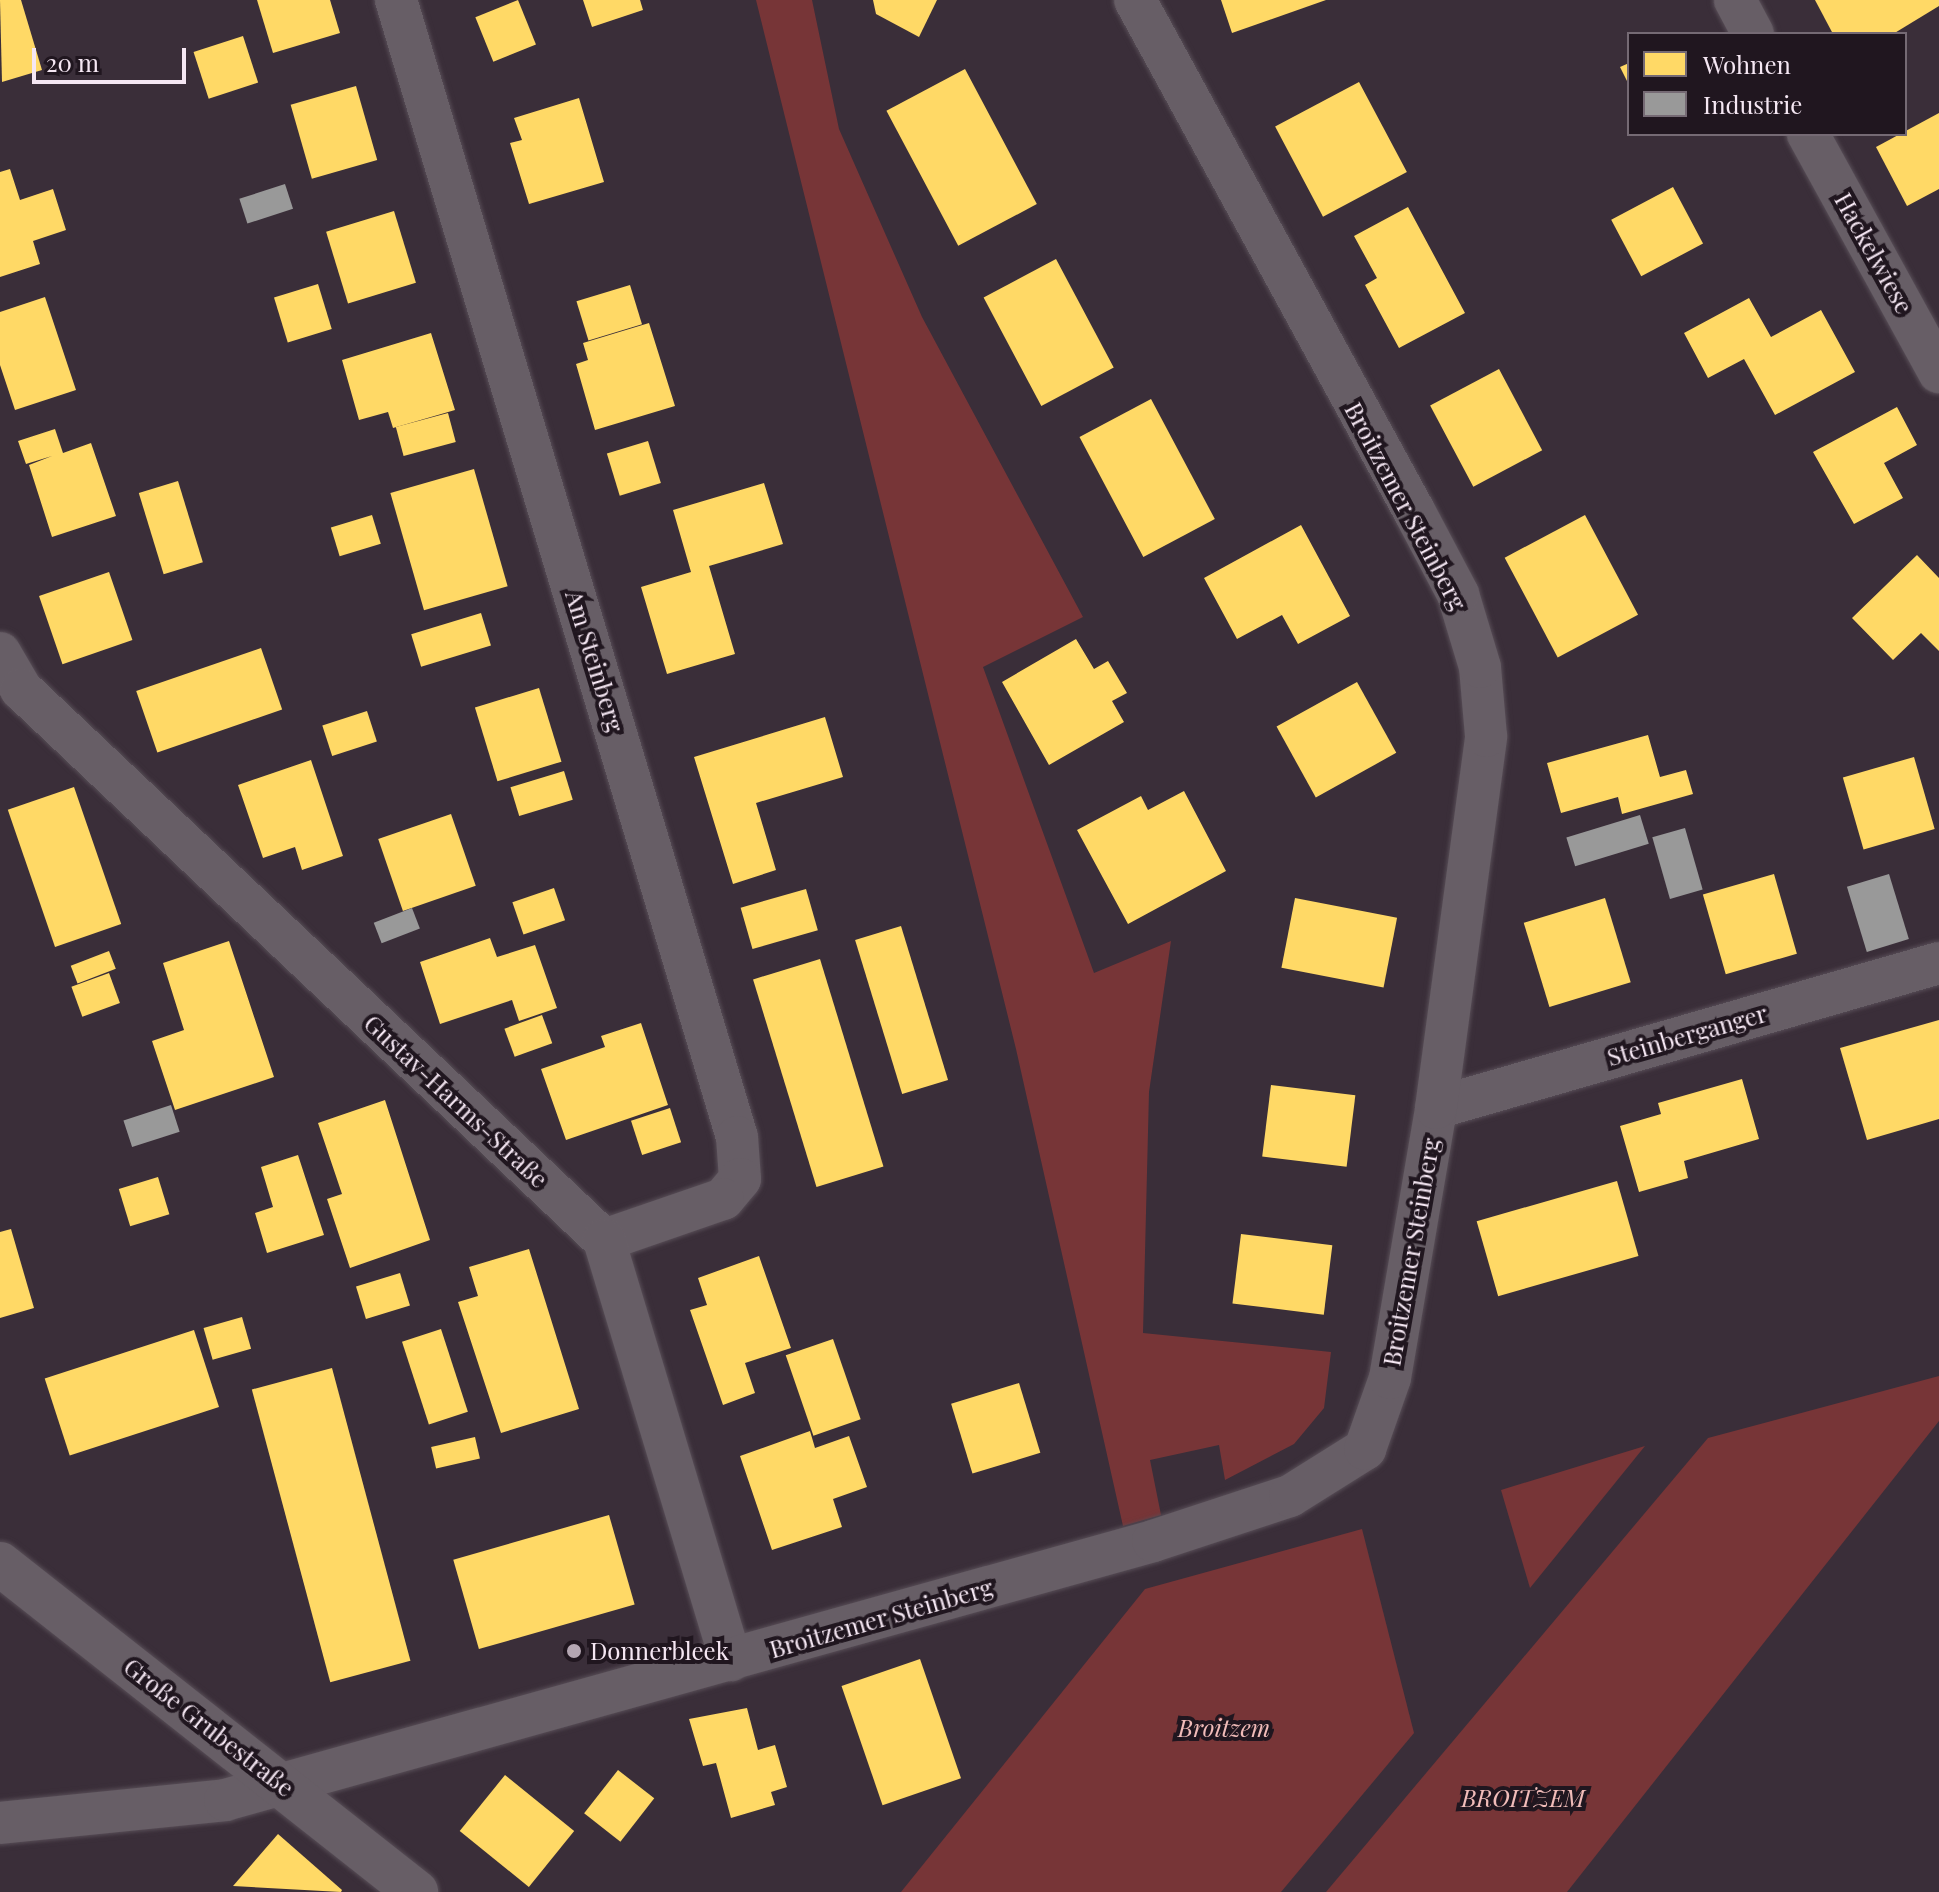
<!DOCTYPE html>
<meta charset="utf-8">
<style>
body{margin:0}
#map{position:relative;width:1939px;height:1892px;overflow:hidden;background:#3a2e39;font-family:"Playfair Display",serif}
div>[style]{position:absolute}
.green>*{inset:0;background:#773537}
.homes>*{inset:0;background:#ffd966;transform-origin:0 0}
.industry>*{inset:0;background:#999;transform-origin:0 0}
.roads{filter:drop-shadow(0 0 2px #574d56) drop-shadow(0 0 2px #574d56)}
.minor>*{height:42px;margin:-21px;padding:0 21px;transform-origin:21px;border-radius:21px;background:#675e66}
.tertiary>*{height:44px;margin:-22px;padding:0 22px;transform-origin:22px;border-radius:22px;background:#675e66}
.dots>*{width:22px;height:22px;translate:-50% -50%;box-sizing:border-box;border:4px solid #20161f;border-radius:50%}
span{translate:-50% -50%;white-space:nowrap;text-align:center;line-height:1.15;-webkit-text-stroke:8px #20161f;paint-order:stroke}
.street-label{font-size:24px;color:#f5e7f3}
.poi-label{font-size:24px;color:#f5e7f3}
.left{translate:0 -50%;text-align:left}
.park-label{font-size:24px;color:#f1bcb9;font-style:italic}
.legend{position:absolute;left:1627px;top:32px;width:280px;height:104px;box-sizing:border-box;background:#20161f;border:2px solid #756a74;margin:0;padding:10px 14px;list-style:none;font-size:24px;color:#f5e7f3}
.legend li{display:flex;align-items:center;gap:16px;height:40px}
.legend b{width:40px;border:2px solid #756a74}
.scale{position:absolute;left:32px;top:48px;width:154px;height:36px;box-sizing:border-box;border:4px solid #f5e7f3;border-top:0;padding-left:10px;font-size:24px;line-height:28px;white-space:nowrap;color:#f5e7f3;-webkit-text-stroke:6px #20161f;paint-order:stroke}
</style>
<div id="map">
<div class="green">
<i style="clip-path:polygon(756px 0,812px 0,839px 129px,922px 317px,1083px 617px,983px 667px,1094px 973px,1171px 941px,1149px 1092px,1143px 1333px,1331px 1352px,1324px 1408px,1294px 1444px,1225px 1480px,1219px 1445px,1150px 1460px,1161px 1515px,1123px 1526px,1016px 1049px)"></i>
<i style="clip-path:polygon(1939px 1376px,1939px 1421px,1567px 1892px,1326px 1892px,1708px 1438px)"></i>
<i style="clip-path:polygon(1645px 1446px,1530px 1588px,1501px 1490px)"></i>
<i style="clip-path:polygon(1362px 1529px,1414px 1733px,1281px 1892px,901px 1892px,1145px 1589px)"></i>
</div>
<div class="homes">
<i style="clip-path:polygon(0 0,21px 0,42px 70px,2px 82px)"></i>
<i style="clip-path:polygon(257px 0,330px 0,340px 33px,273px 53px)"></i>
<i style="left:518px;top:0;width:48px;height:46px;rotate:68deg"></i>
<i style="clip-path:polygon(583px 0,640px 0,643px 10px,592px 27px)"></i>
<i style="clip-path:polygon(873px 0,937px 0,919px 37px,876px 14px)"></i>
<i style="clip-path:polygon(1221px 0,1326px 0,1232px 33px)"></i>
<i style="clip-path:polygon(1815px 0,1939px 0,1939px 6px,1893px 34px,1833px 34px)"></i>
<i style="left:243px;top:36px;width:49px;height:52px;rotate:72deg"></i>
<i style="clip-path:polygon(1629px 63px,1629px 85px,1620px 67px)"></i>
<i style="left:965px;top:69px;width:153px;height:89px;rotate:62deg"></i>
<i style="left:1359px;top:82px;width:102px;height:95px;rotate:62deg"></i>
<i style="left:356px;top:86px;width:77px;height:68px;rotate:74deg"></i>
<i style="clip-path:polygon(579px 98px,604px 182px,529px 204px,510px 143px,522px 140px,514px 118px)"></i>
<i style="clip-path:polygon(1939px 113px,1939px 189px,1907px 206px,1876px 147px)"></i>
<i style="clip-path:polygon(10px 169px,20px 200px,53px 189px,66px 230px,33px 241px,40px 264px,0 277px,0 172px)"></i>
<i style="left:1673px;top:187px;width:64px;height:70px;rotate:62deg"></i>
<i style="clip-path:polygon(1408px 207px,1465px 313px,1399px 348px,1365px 285px,1377px 278px,1354px 236px)"></i>
<i style="left:394px;top:211px;width:75px;height:71px;rotate:73deg"></i>
<i style="left:1056px;top:259px;width:123px;height:82px;rotate:62deg"></i>
<i style="left:318px;top:284px;width:47px;height:46px;rotate:73deg"></i>
<i style="left:630px;top:285px;width:41px;height:56px;rotate:73deg"></i>
<i style="clip-path:polygon(45px 297px,76px 390px,15px 410px,0 365px,0 312px)"></i>
<i style="clip-path:polygon(1749px 298px,1771px 337px,1821px 310px,1855px 372px,1775px 415px,1744px 359px,1708px 378px,1684px 333px)"></i>
<i style="clip-path:polygon(649px 323px,675px 406px,595px 430px,576px 364px,588px 360px,583px 343px)"></i>
<i style="clip-path:polygon(431px 333px,455px 410px,393px 428px,388px 412px,359px 420px,342px 360px)"></i>
<i style="left:1499px;top:369px;width:92px;height:78px;rotate:62deg"></i>
<i style="left:1151px;top:399px;width:136px;height:81px;rotate:62deg"></i>
<i style="clip-path:polygon(1897px 407px,1917px 445px,1884px 463px,1903px 498px,1854px 524px,1813px 452px)"></i>
<i style="left:448px;top:413px;width:30px;height:54px;rotate:75deg"></i>
<i style="clip-path:polygon(55px 429px,63px 453px,91px 443px,116px 516px,52px 537px,29px 465px,52px 456px,26px 464px,18px 441px)"></i>
<i style="left:648px;top:441px;width:44px;height:43px;rotate:73deg"></i>
<i style="left:474px;top:469px;width:122px;height:87px;rotate:74deg"></i>
<i style="left:178px;top:481px;width:85px;height:41px;rotate:73deg"></i>
<i style="clip-path:polygon(764px 483px,783px 544px,709px 566px,735px 654px,667px 674px,641px 587px,691px 572px,673px 510px)"></i>
<i style="left:372px;top:515px;width:30px;height:43px;rotate:73deg"></i>
<i style="left:1585px;top:515px;width:113px;height:91px;rotate:62deg"></i>
<i style="clip-path:polygon(1301px 525px,1350px 616px,1298px 644px,1282px 615px,1237px 639px,1204px 578px)"></i>
<i style="clip-path:polygon(1917px 555px,1939px 578px,1939px 651px,1921px 633px,1893px 660px,1852px 618px)"></i>
<i style="left:109px;top:572px;width:72px;height:74px;rotate:71deg"></i>
<i style="left:481px;top:613px;width:34px;height:73px;rotate:73deg"></i>
<i style="clip-path:polygon(1076px 639px,1094px 669px,1108px 661px,1127px 693px,1112px 701px,1124px 722px,1049px 765px,1002px 682px)"></i>
<i style="left:261px;top:648px;width:65px;height:132px;rotate:71deg"></i>
<i style="left:1357px;top:682px;width:81px;height:92px;rotate:61deg"></i>
<i style="left:539px;top:688px;width:77px;height:67px;rotate:73deg"></i>
<i style="left:367px;top:711px;width:32px;height:47px;rotate:72deg"></i>
<i style="clip-path:polygon(825px 717px,843px 777px,756px 803px,776px 870px,733px 884px,694px 757px)"></i>
<i style="clip-path:polygon(1648px 735px,1660px 777px,1686px 770px,1693px 794px,1622px 814px,1618px 797px,1561px 813px,1547px 763px)"></i>
<i style="left:1914px;top:757px;width:75px;height:74px;rotate:74deg"></i>
<i style="clip-path:polygon(311px 760px,343px 856px,302px 870px,295px 847px,263px 858px,238px 785px)"></i>
<i style="left:564px;top:771px;width:30px;height:56px;rotate:73deg"></i>
<i style="left:74px;top:787px;width:145px;height:70px;rotate:71deg"></i>
<i style="clip-path:polygon(1184px 791px,1226px 871px,1128px 924px,1077px 830px,1141px 796px,1148px 810px)"></i>
<i style="left:451px;top:814px;width:76px;height:77px;rotate:71deg"></i>
<i style="left:1774px;top:874px;width:83px;height:74px;rotate:74deg"></i>
<i style="left:554px;top:888px;width:34px;height:44px;rotate:71deg"></i>
<i style="left:806px;top:889px;width:43px;height:68px;rotate:74deg"></i>
<i style="left:1295px;top:898px;width:104px;height:71px;rotate:11deg"></i>
<i style="left:1605px;top:898px;width:88px;height:85px;rotate:73deg"></i>
<i style="left:901px;top:926px;width:161px;height:48px;rotate:73deg"></i>
<i style="clip-path:polygon(490px 938px,497px 957px,535px 945px,557px 1008px,519px 1021px,512px 1000px,440px 1024px,420px 962px)"></i>
<i style="clip-path:polygon(229px 941px,274px 1077px,175px 1110px,152px 1041px,184px 1030px,163px 963px)"></i>
<i style="left:109px;top:951px;width:19px;height:41px;rotate:69deg"></i>
<i style="left:820px;top:959px;width:217px;height:70px;rotate:73deg"></i>
<i style="left:109px;top:973px;width:32px;height:40px;rotate:70deg"></i>
<i style="left:542px;top:1015px;width:30px;height:40px;rotate:70deg"></i>
<i style="clip-path:polygon(1939px 1020px,1939px 1119px,1867px 1140px,1840px 1048px)"></i>
<i style="clip-path:polygon(641px 1023px,668px 1105px,566px 1140px,541px 1069px,605px 1047px,601px 1036px)"></i>
<i style="clip-path:polygon(1742px 1079px,1759px 1139px,1684px 1161px,1688px 1178px,1639px 1192px,1620px 1126px,1661px 1114px,1658px 1103px)"></i>
<i style="left:1271px;top:1085px;width:85px;height:72px;rotate:7deg"></i>
<i style="clip-path:polygon(385px 1100px,430px 1240px,350px 1268px,327px 1199px,342px 1194px,318px 1123px)"></i>
<i style="left:670px;top:1108px;width:36px;height:41px;rotate:72deg"></i>
<i style="clip-path:polygon(298px 1155px,324px 1235px,267px 1253px,255px 1213px,273px 1207px,261px 1167px)"></i>
<i style="left:158px;top:1177px;width:39px;height:41px;rotate:73deg"></i>
<i style="left:1617px;top:1181px;width:78px;height:146px;rotate:74deg"></i>
<i style="clip-path:polygon(11px 1229px,34px 1308px,0 1318px,0 1232px)"></i>
<i style="left:1241px;top:1234px;width:92px;height:70px;rotate:7deg"></i>
<i style="clip-path:polygon(529px 1249px,579px 1409px,501px 1433px,458px 1302px,478px 1296px,469px 1267px)"></i>
<i style="clip-path:polygon(759px 1256px,791px 1348px,745px 1363px,755px 1393px,723px 1405px,690px 1310px,707px 1305px,698px 1278px)"></i>
<i style="left:400px;top:1273px;width:34px;height:46px;rotate:73deg"></i>
<i style="left:242px;top:1317px;width:33px;height:40px;rotate:74deg"></i>
<i style="left:441px;top:1329px;width:87px;height:41px;rotate:72deg"></i>
<i style="left:194px;top:1330px;width:81px;height:157px;rotate:72deg"></i>
<i style="left:833px;top:1339px;width:85px;height:50px;rotate:71deg"></i>
<i style="left:332px;top:1368px;width:303px;height:83px;rotate:75deg"></i>
<i style="left:1019px;top:1383px;width:73px;height:71px;rotate:73deg"></i>
<i style="clip-path:polygon(810px 1431px,815px 1448px,849px 1436px,867px 1487px,833px 1499px,842px 1527px,772px 1550px,740px 1456px)"></i>
<i style="left:475px;top:1437px;width:22px;height:45px;rotate:77deg"></i>
<i style="left:609px;top:1515px;width:93px;height:162px;rotate:74deg"></i>
<i style="left:920px;top:1659px;width:126px;height:83px;rotate:71deg"></i>
<i style="clip-path:polygon(747px 1708px,758px 1750px,775px 1745px,787px 1787px,771px 1792px,775px 1805px,731px 1818px,716px 1763px,703px 1766px,689px 1719px)"></i>
<i style="left:618px;top:1770px;width:46px;height:55px;rotate:38deg"></i>
<i style="left:505px;top:1775px;width:89px;height:72px;rotate:39deg"></i>
<i style="clip-path:polygon(278px 1834px,342px 1890px,341px 1892px,233px 1886px)"></i>
</div>
<div class="industry">
<i style="left:285px;top:184px;width:26px;height:48px;rotate:72deg"></i>
<i style="left:1640px;top:815px;width:30px;height:77px;rotate:73deg"></i>
<i style="left:1685px;top:828px;width:64px;height:34px;rotate:74deg"></i>
<i style="left:1889px;top:874px;width:68px;height:44px;rotate:73deg"></i>
<i style="left:412px;top:908px;width:22px;height:41px;rotate:69deg"></i>
<i style="left:171px;top:1105px;width:28px;height:50px;rotate:72deg"></i>
</div>
<div class="roads">
<div class="minor">
<i style="left:396px;top:0;width:1187px;rotate:73.31deg"></i>
<i style="left:737px;top:1137px;width:42px;rotate:85.9deg"></i>
<i style="left:740px;top:1179px;width:26px;rotate:130deg"></i>
<i style="left:723px;top:1199px;width:126px;rotate:161deg"></i>
<i style="left:1735px;top:0;width:38px;rotate:62deg"></i>
<i style="left:1808px;top:134px;width:272px;rotate:61.2deg"></i>
<i style="left:0;top:653px;width:42px;rotate:59.7deg"></i>
<i style="left:21px;top:689px;width:802px;rotate:43.38deg"></i>
<i style="left:604px;top:1240px;width:439px;rotate:73.2deg"></i>
<i style="left:1436px;top:1108px;width:523px;rotate:-16.08deg"></i>
<i style="left:0;top:1823px;width:226px;rotate:-5.8deg"></i>
<i style="left:225px;top:1800px;width:963px;rotate:-15.59deg"></i>
<i style="left:1153px;top:1541px;width:144px;rotate:-18.2deg"></i>
<i style="left:1290px;top:1496px;width:89px;rotate:-32.1deg"></i>
<i style="left:1365px;top:1449px;width:75px;rotate:-70.6deg"></i>
<i style="left:1390px;top:1378px;width:274px;rotate:-80.3deg"></i>
<i style="left:1436px;top:1108px;width:375px;rotate:-82.3deg"></i>
<i style="left:1486px;top:736px;width:69px;rotate:-95deg"></i>
<i style="left:1480px;top:667px;width:76px;rotate:-106.8deg"></i>
<i style="left:1458px;top:594px;width:94px;rotate:-117.9deg"></i>
<i style="left:1414px;top:511px;width:582px;rotate:-118.63deg"></i>
</div>
<div class="tertiary">
<i style="left:0;top:1564px;width:530px;rotate:38.25deg"></i>
</div>
</div>
<div class="dots">
<i style="left:574px;top:1651px;background:#b4a6b2"></i>
</div>
<div class="street-label">
<span style="left:1874px;top:253px;rotate:61deg">Hackelwiese</span>
<span style="left:1406px;top:506px;rotate:62deg">Broitzemer Steinberg</span>
<span style="left:595px;top:661px;rotate:73deg">Am Steinberg</span>
<span style="left:1687px;top:1035px;rotate:-16deg">Steinberganger</span>
<span style="left:456px;top:1101px;rotate:43deg">Gustav-Harms-Straße</span>
<span style="left:1411px;top:1252px;rotate:-80deg">Broitzemer Steinberg</span>
<span style="left:881px;top:1618px;rotate:-16deg">Broitzemer Steinberg</span>
<span style="left:209px;top:1727px;rotate:38deg">Große Grubestraße</span>
</div>
<div class="poi-label">
<span class="left" style="left:590px;top:1651px">Donnerbleek</span>
</div>
<div class="park-label">
<span style="left:1224px;top:1728px">Broitzem</span>
<span style="left:1523px;top:1798px">BROITZEM</span>
</div>
<ul class="legend">
<li><b style="height:22px;background:#ffd966"></b>Wohnen</li>
<li><b style="height:22px;background:#999"></b>Industrie</li>
</ul>
<div class="scale">20 m</div>
</div>
